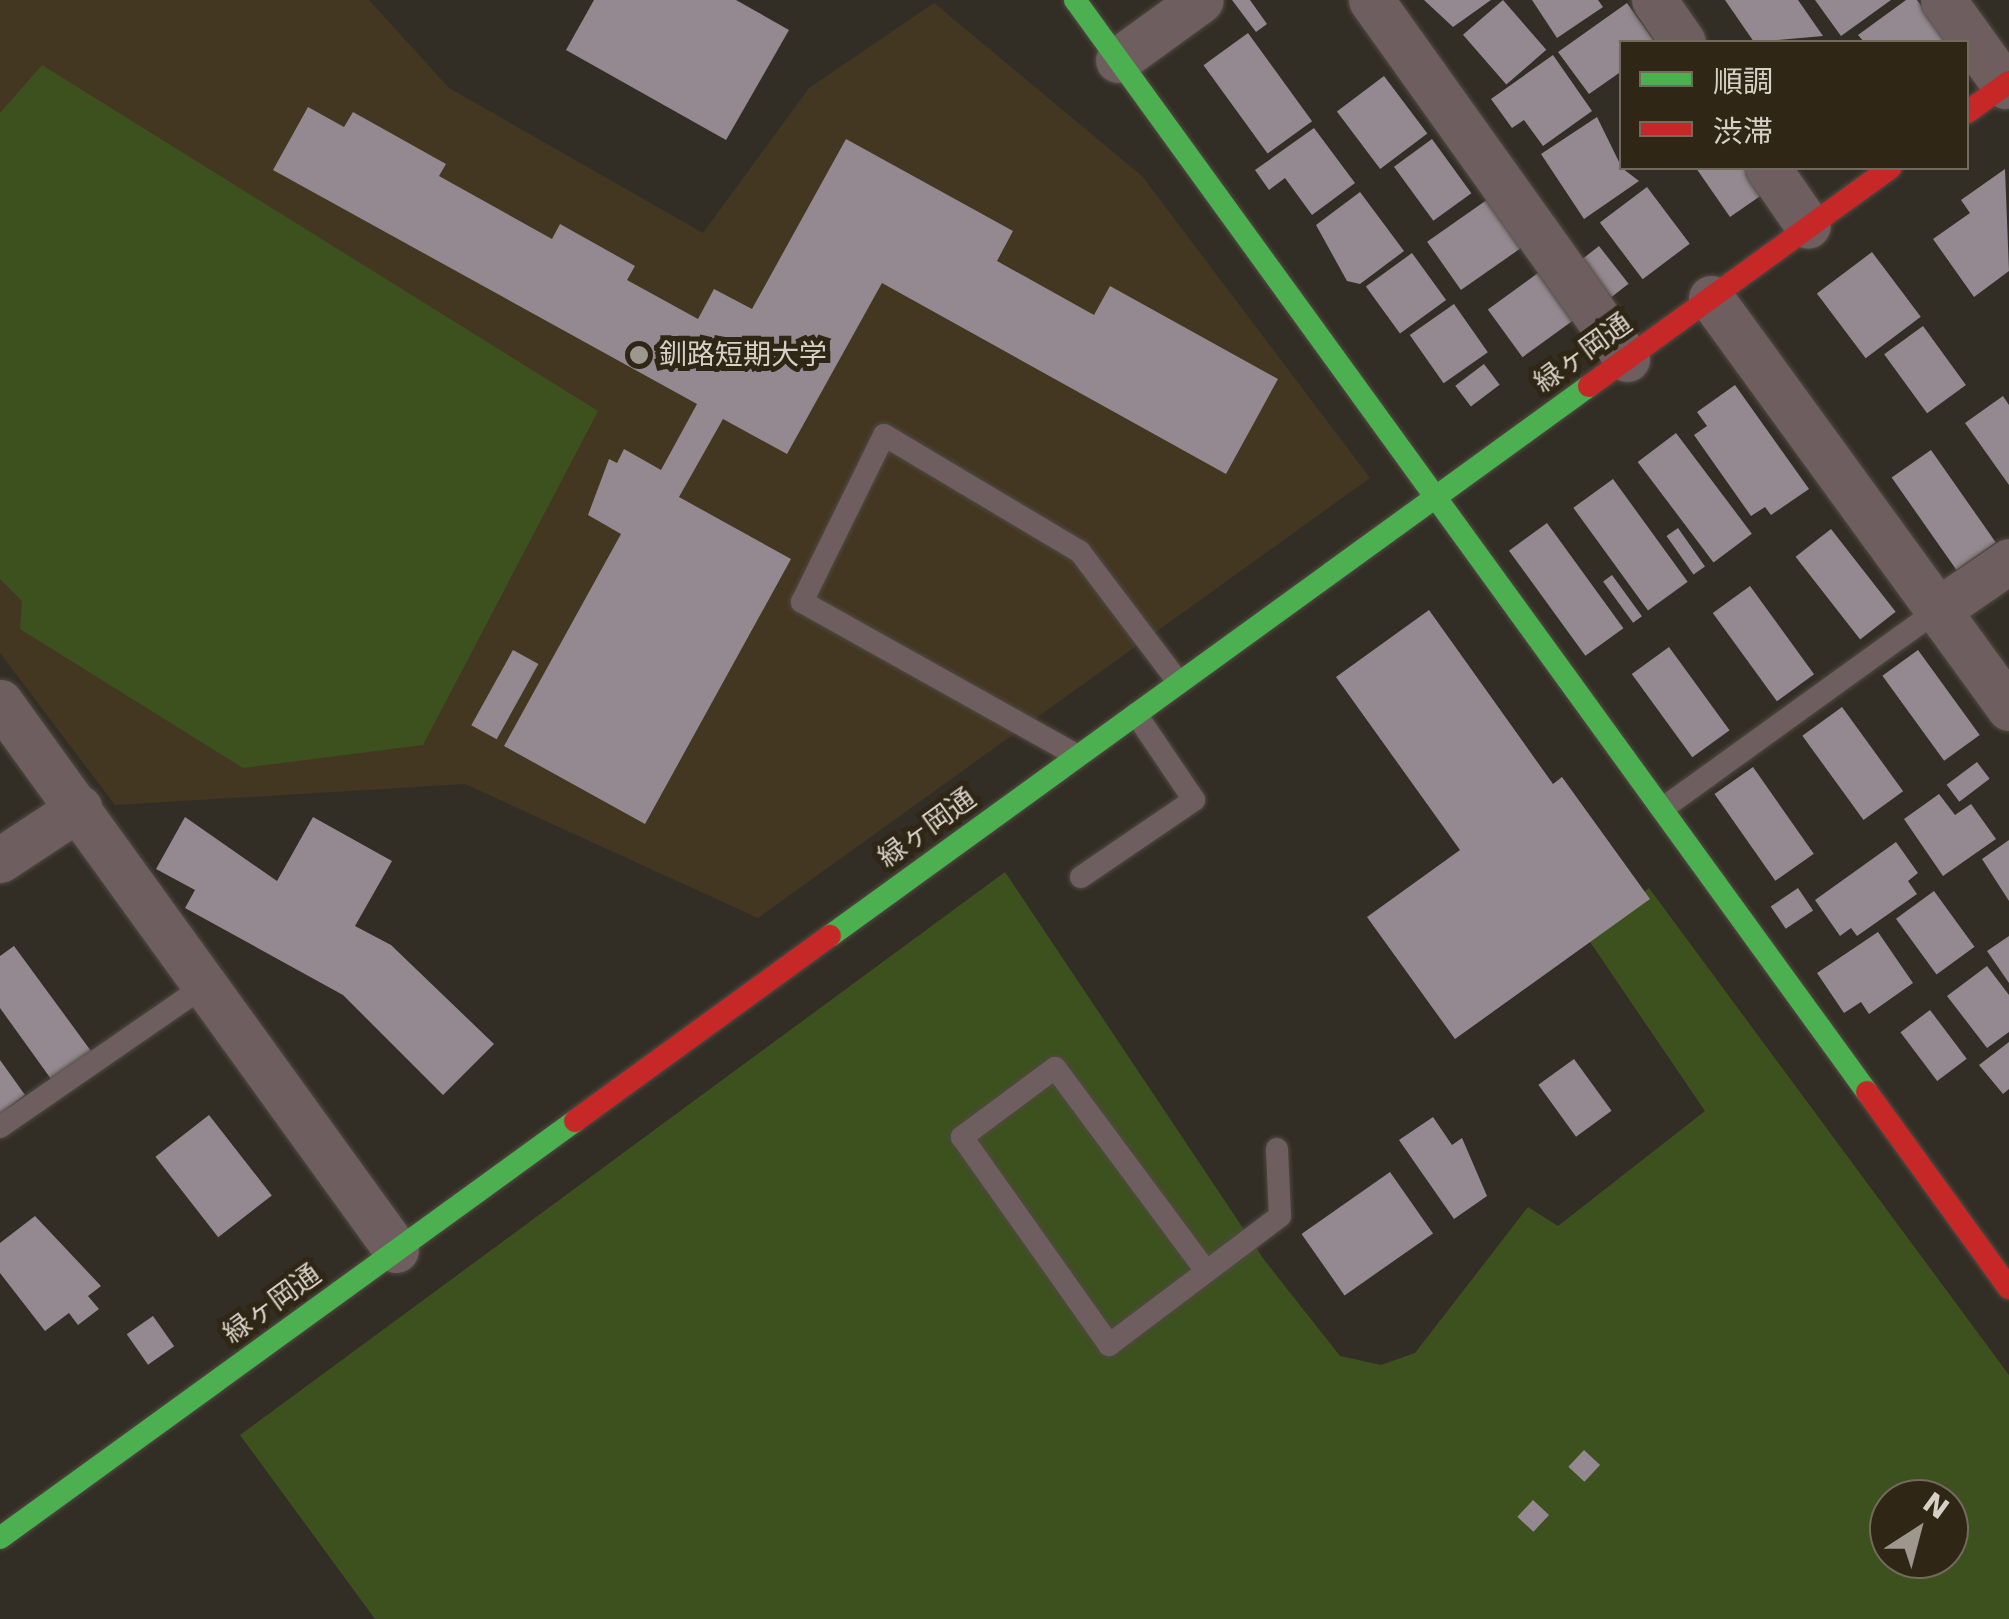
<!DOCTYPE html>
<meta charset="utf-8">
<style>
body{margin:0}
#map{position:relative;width:2009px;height:1619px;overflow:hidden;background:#332e25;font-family:"DejaVu Sans","Noto Sans JP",sans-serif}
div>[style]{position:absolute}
.built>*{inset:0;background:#433721}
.green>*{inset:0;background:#3d511e}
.building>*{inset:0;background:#948990;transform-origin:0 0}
.roads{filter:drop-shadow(0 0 2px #504a43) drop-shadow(0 0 2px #504a43)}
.lane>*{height:22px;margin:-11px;padding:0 11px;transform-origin:11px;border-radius:11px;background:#6e5e5f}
.street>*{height:45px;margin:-22.5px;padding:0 22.5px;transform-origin:22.5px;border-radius:22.5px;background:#6e5e5f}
.fast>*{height:22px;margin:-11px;padding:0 11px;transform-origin:11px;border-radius:11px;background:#4caf50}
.jam>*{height:22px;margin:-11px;padding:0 11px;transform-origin:11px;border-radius:11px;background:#c62828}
.dots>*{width:28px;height:28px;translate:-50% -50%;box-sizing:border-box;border:5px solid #2f2616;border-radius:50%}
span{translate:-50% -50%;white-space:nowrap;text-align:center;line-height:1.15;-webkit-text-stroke:10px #2f2616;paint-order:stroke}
.street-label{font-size:28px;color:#d6d0c6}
.poi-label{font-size:28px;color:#d6d0c6}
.left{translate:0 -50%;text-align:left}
.legend{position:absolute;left:1619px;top:40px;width:350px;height:130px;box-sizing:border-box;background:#2f2616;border:2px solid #726a5c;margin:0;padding:12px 18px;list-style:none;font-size:30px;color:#d6d0c6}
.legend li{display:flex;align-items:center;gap:20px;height:50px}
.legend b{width:50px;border:2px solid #726a5c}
.north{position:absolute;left:1869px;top:1479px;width:100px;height:100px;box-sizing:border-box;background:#2f2616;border:2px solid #726a5c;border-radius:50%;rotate:36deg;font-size:28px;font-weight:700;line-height:40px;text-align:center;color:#d6d0c6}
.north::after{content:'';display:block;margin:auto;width:35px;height:45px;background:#9d978e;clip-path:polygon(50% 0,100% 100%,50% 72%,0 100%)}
</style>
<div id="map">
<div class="built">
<i style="clip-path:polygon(0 0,369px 0,449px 88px,703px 233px,809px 88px,934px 3px,1142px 176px,1370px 478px,758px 918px,465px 784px,115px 805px,0 653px)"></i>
</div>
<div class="green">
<i style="clip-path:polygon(42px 65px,598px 411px,423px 745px,243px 768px,20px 629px,22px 601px,0 579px,0 113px)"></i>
<i style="clip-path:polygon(evenodd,1005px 872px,1265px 1261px,1340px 1356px,1381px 1365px,1415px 1353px,1528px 1207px,1558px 1226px,1705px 1111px,1586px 936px,1649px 888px,2009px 1375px,2009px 1619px,375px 1619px,240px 1435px,1005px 872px,1889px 1499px,1949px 1499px,1949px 1559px,1889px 1559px,1889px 1499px)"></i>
</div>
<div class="building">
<i style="clip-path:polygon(594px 0,736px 0,789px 30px,726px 140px,566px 50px)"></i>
<i style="clip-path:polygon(1232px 0,1250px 0,1267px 24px,1256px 32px)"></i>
<i style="clip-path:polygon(1424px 0,1491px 0,1453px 27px)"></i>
<i style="left:1503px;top:0;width:66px;height:53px;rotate:49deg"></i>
<i style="clip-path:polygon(1532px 0,1598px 0,1603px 7px,1557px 38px)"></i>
<i style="clip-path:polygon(1725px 0,1798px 0,1823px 36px,1754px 42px)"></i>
<i style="clip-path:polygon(1815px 0,1891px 0,1841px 36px)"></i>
<i style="clip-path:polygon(1906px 0,1917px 0,1948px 42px,1864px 42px,1858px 35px)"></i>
<i style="clip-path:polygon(1627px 3px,1655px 42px,1622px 42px,1622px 71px,1589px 94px,1558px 52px)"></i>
<i style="left:1248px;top:33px;width:109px;height:55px;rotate:54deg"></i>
<i style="clip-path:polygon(1553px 55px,1592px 111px,1543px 146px,1524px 120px,1512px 128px,1491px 99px)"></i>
<i style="left:1384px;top:76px;width:72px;height:59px;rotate:53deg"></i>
<i style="clip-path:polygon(308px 107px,344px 127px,353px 112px,446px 164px,439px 176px,552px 239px,560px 224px,635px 266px,627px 280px,698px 319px,714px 289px,752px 309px,846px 139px,1013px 231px,997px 261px,1094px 315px,1110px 286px,1278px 379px,1226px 474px,882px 283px,787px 454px,723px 419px,679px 497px,791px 559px,645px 824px,504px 746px,621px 534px,588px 515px,609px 459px,617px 463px,624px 449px,661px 470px,697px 404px,273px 170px)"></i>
<i style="clip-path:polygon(1597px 117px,1622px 168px,1639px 181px,1584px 219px,1541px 154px)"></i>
<i style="clip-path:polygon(1314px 128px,1355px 183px,1312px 215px,1285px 178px,1269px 190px,1255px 170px)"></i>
<i style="left:1432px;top:139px;width:67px;height:47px;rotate:54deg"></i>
<i style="clip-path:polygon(1696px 168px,1754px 168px,1769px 190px,1730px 217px)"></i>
<i style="clip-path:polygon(2005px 169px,2009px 271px,1974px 297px,1933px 239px,1970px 213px,1961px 200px)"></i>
<i style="left:1647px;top:187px;width:71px;height:59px;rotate:53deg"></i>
<i style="clip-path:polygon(1360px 192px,1404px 251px,1360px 284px,1347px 281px,1316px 225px)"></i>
<i style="left:1491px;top:197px;width:59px;height:78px;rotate:55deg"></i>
<i style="left:1599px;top:246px;width:48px;height:22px;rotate:52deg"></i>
<i style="left:1872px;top:252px;width:81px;height:69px;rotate:53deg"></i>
<i style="left:1412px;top:253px;width:58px;height:57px;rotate:54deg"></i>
<i style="left:1538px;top:273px;width:59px;height:62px;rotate:54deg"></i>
<i style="left:1454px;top:304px;width:59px;height:54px;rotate:55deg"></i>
<i style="left:1923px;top:326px;width:73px;height:48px;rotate:54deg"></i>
<i style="left:1484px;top:364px;width:26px;height:36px;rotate:53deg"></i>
<i style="clip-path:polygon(1735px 385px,1809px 489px,1771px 515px,1765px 507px,1751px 516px,1694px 435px,1707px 426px,1697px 412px)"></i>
<i style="clip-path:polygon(2003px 396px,2009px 405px,2009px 485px,1965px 423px)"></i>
<i style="left:1676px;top:433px;width:126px;height:48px;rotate:53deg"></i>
<i style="left:1931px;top:450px;width:113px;height:48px;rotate:55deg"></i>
<i style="left:1613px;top:479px;width:127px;height:49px;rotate:54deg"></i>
<i style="left:1547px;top:523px;width:130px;height:47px;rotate:54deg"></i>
<i style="left:1678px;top:528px;width:47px;height:14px;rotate:55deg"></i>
<i style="left:1831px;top:529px;width:105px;height:45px;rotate:52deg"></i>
<i style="left:1612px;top:575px;width:51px;height:11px;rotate:54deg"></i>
<i style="left:1750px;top:586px;width:109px;height:46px;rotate:54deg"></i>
<i style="clip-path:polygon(1429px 610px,1553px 784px,1562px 777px,1650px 899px,1455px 1039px,1367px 917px,1460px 850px,1336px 677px)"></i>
<i style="left:1669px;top:647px;width:103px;height:46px;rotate:54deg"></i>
<i style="left:513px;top:650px;width:29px;height:86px;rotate:29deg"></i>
<i style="left:1918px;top:650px;width:105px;height:44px;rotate:54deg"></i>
<i style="left:1842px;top:707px;width:104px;height:49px;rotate:54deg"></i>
<i style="left:1977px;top:762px;width:21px;height:38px;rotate:53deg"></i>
<i style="left:1753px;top:767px;width:106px;height:47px;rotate:55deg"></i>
<i style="clip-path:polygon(1939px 794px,1955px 815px,1971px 804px,1996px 839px,1943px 876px,1904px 819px)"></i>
<i style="clip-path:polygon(185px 817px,277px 881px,313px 817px,392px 861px,355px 926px,391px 945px,494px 1044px,443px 1095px,343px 995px,185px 908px,195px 890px,156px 869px)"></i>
<i style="clip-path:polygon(2009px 840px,2009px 901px,1982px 859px)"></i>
<i style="clip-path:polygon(1896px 842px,1918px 873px,1908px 881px,1917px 894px,1857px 936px,1851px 928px,1840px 936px,1815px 900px)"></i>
<i style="left:1798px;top:888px;width:27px;height:33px;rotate:56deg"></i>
<i style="left:1934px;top:891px;width:69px;height:47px;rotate:54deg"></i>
<i style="clip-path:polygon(1878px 932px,1913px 983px,1869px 1014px,1861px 1002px,1844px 1013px,1817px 973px)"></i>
<i style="clip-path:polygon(2009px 936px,2009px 983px,1987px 951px)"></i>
<i style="clip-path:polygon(14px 946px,91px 1051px,51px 1079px,0 1008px,0 956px)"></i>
<i style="clip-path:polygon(1987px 966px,2009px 995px,2009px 1032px,1987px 1048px,1947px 996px)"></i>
<i style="left:1930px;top:1010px;width:61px;height:37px;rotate:53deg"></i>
<i style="clip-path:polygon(2009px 1042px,2009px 1089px,2003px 1094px,1979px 1065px)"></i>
<i style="left:1574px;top:1059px;width:64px;height:44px;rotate:54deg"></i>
<i style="clip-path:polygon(0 1060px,25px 1095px,0 1114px)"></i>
<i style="left:209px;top:1115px;width:102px;height:68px;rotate:52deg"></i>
<i style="clip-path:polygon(1433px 1117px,1452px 1145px,1462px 1138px,1487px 1196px,1454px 1219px,1399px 1140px)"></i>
<i style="left:1390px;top:1172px;width:75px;height:108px;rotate:55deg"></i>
<i style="clip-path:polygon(35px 1216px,101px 1286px,88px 1296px,99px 1309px,78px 1325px,69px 1313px,45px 1331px,0 1273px,0 1243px)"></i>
<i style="left:153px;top:1316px;width:37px;height:32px;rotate:55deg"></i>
<i style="left:1584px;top:1450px;width:22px;height:23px;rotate:43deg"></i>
<i style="left:1533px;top:1500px;width:22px;height:23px;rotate:43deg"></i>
</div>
<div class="roads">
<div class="lane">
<i style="left:1076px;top:755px;width:314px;rotate:-150.8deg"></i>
<i style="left:802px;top:602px;width:186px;rotate:-63.8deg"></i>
<i style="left:884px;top:435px;width:228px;rotate:30.8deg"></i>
<i style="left:1080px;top:552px;width:164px;rotate:52.9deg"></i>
<i style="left:1662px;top:809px;width:340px;rotate:-35.8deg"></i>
<i style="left:1081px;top:877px;width:137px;rotate:-34.3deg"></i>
<i style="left:1194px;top:800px;width:104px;rotate:-124deg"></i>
<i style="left:0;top:1127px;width:250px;rotate:-34.6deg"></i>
<i style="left:1206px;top:1271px;width:253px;rotate:-126.6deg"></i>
<i style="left:1055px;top:1068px;width:116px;rotate:143.4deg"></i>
<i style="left:962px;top:1137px;width:255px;rotate:54.7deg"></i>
<i style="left:1109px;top:1345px;width:214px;rotate:-37deg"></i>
<i style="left:1280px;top:1216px;width:67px;rotate:-92.6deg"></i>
</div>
<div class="street">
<i style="left:1371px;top:0;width:441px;rotate:54.5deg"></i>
<i style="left:1654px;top:0;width:51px;rotate:55.4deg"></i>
<i style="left:1943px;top:0;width:106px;rotate:54.2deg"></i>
<i style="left:1118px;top:60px;width:102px;rotate:-35.9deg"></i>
<i style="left:1768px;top:168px;width:70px;rotate:55.4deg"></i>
<i style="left:1711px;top:298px;width:507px;rotate:53.99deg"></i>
<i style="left:1938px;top:610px;width:86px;rotate:-34.6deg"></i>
<i style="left:0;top:702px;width:676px;rotate:54.15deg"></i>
<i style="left:0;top:860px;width:95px;rotate:-33.4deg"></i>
</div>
<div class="fast">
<i style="left:1075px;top:0;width:1349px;rotate:54.05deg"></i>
<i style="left:830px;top:936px;width:937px;rotate:-35.93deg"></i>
<i style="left:0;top:1538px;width:710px;rotate:-35.95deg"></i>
</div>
<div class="jam">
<i style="left:1966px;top:113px;width:53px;rotate:-35.8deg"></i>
<i style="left:1589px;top:386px;width:372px;rotate:-35.9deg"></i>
<i style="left:1867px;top:1092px;width:242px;rotate:54.1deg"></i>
<i style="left:575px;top:1121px;width:315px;rotate:-36deg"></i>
</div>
</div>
<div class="dots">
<i style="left:639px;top:355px;background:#9d978e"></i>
</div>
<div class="street-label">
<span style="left:1583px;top:353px;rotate:-36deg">緑ヶ岡通</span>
<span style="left:927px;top:828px;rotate:-36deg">緑ヶ岡通</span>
<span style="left:272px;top:1304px;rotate:-36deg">緑ヶ岡通</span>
</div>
<div class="poi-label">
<span class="left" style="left:659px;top:355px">釧路短期大学</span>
</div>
<ul class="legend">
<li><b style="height:12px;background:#4caf50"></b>順調</li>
<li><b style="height:12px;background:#c62828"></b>渋滞</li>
</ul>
<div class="north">N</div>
</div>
